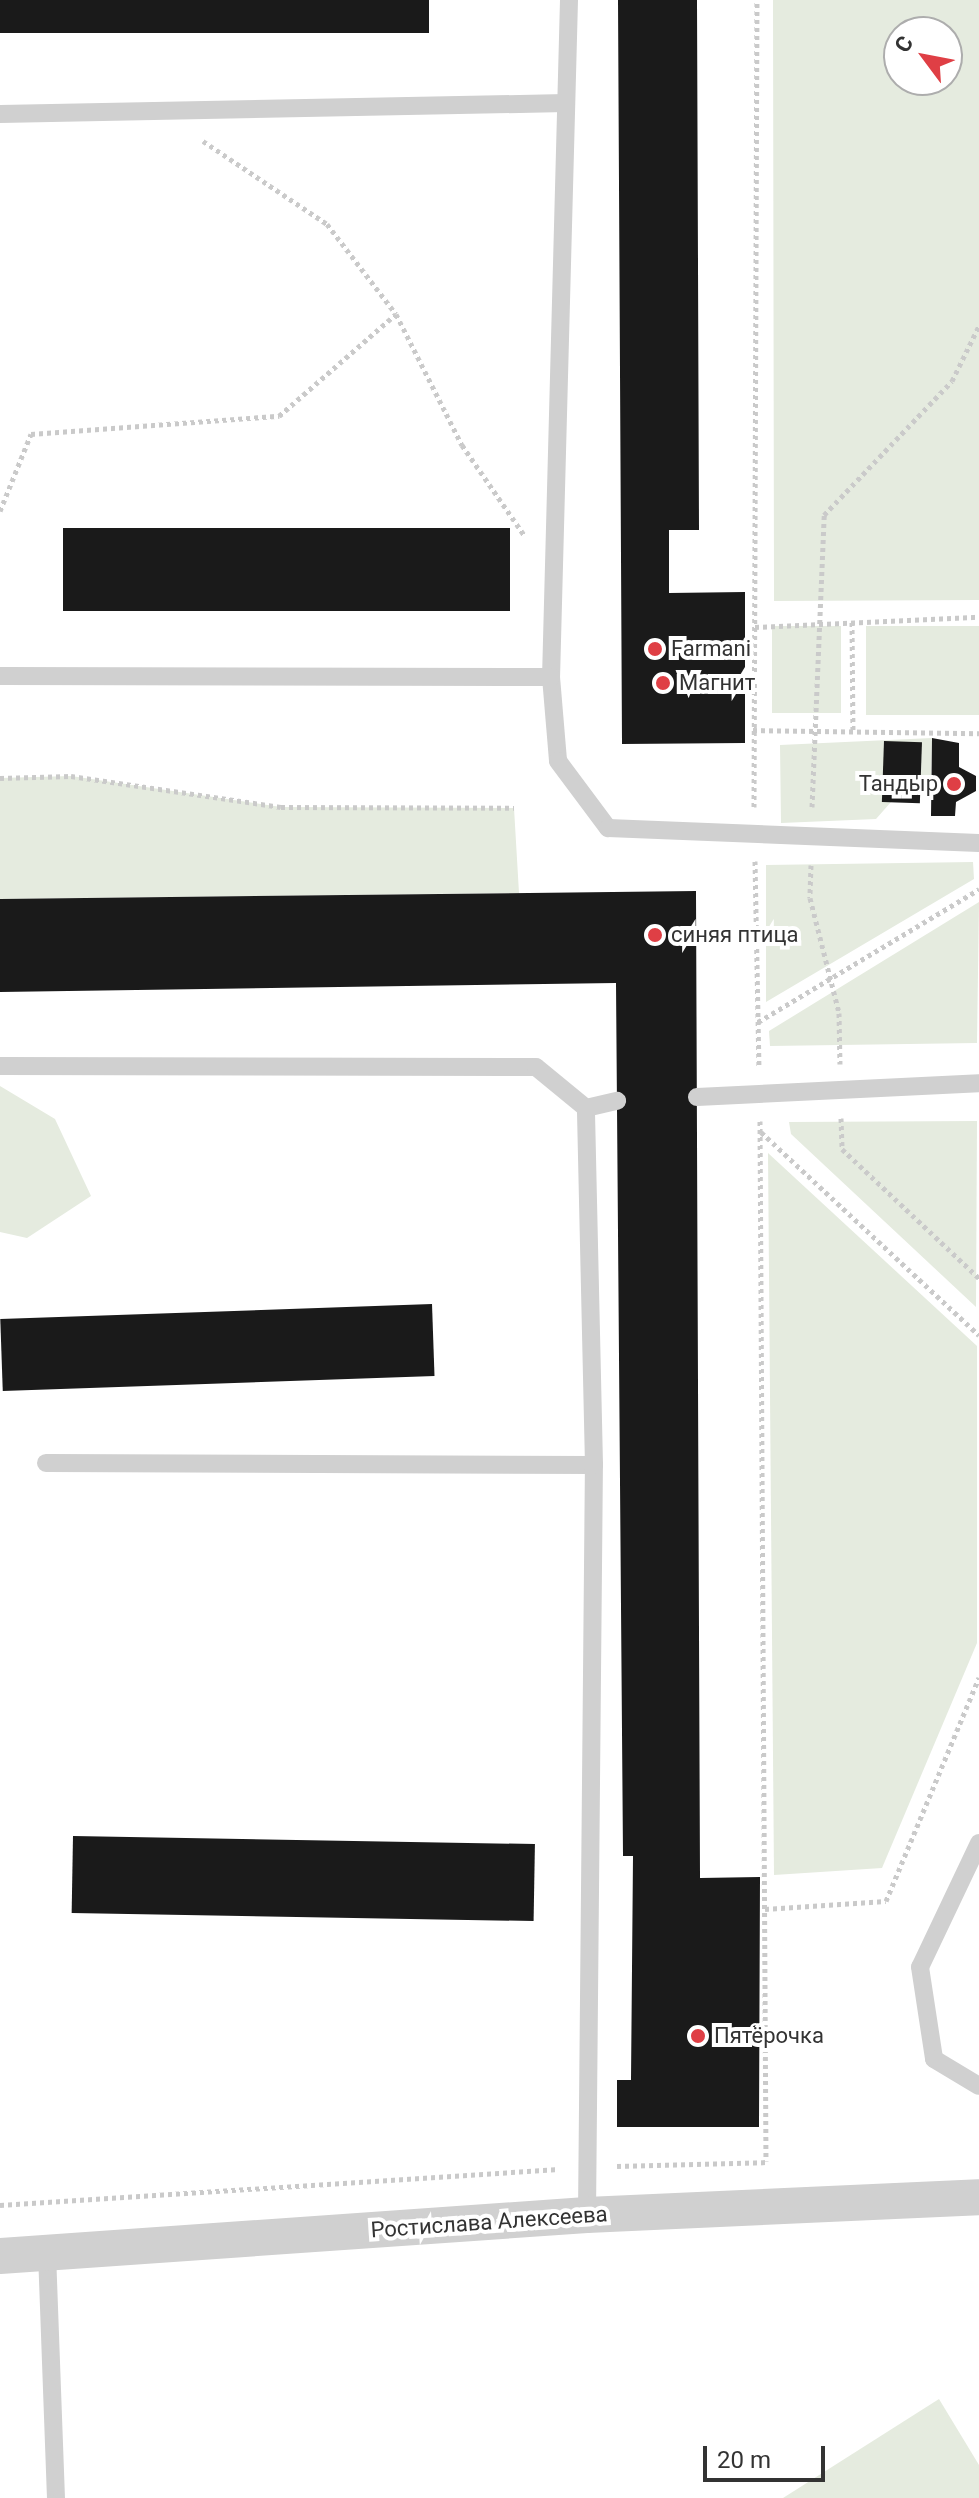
<!DOCTYPE html>
<meta charset="utf-8">
<style>
body{margin:0}
#map{position:relative;width:979px;height:2498px;overflow:hidden;background:#fff;font-family:Roboto,sans-serif}
div>[style]{position:absolute}
.green>*{inset:0;background:#e5ebdf;transform-origin:0 0}
.building>*{inset:0;background:#1a1a1a;transform-origin:0 0}
.path>*{height:5px;margin-top:-2.5px;transform-origin:0;background:repeating-linear-gradient(90deg,#cacaca 0 4px,transparent 0 8px)}
.lane>*{height:18px;margin:-9px;padding:0 9px;transform-origin:9px;border-radius:9px;background:#d0d0d0}
.street>*{height:36px;margin:-18px;padding:0 18px;transform-origin:18px;border-radius:18px;background:#d0d0d0}
.dots>*{width:22px;height:22px;translate:-50% -50%;box-sizing:border-box;border:4px solid #fff;border-radius:50%}
span{translate:-50% -50%;white-space:nowrap;text-align:center;line-height:1.15;-webkit-text-stroke:8px #fff;paint-order:stroke}
.poi-label{font-size:22px;color:#333}
.left{translate:0 -50%;text-align:left}
.right{translate:-100% -50%;text-align:right}
.street-label{font-size:22px;color:#333}
.north{position:absolute;left:883px;top:16px;width:80px;height:80px;box-sizing:border-box;background:#fff;border:2px solid #adadad;border-radius:50%;rotate:302deg;font-size:22px;font-weight:700;line-height:32px;text-align:center;color:#333}
.north::after{content:'';display:block;margin:auto;width:28px;height:36px;background:#df3f45;clip-path:polygon(50% 0,100% 100%,50% 72%,0 100%)}
.scale{position:absolute;left:703px;top:2446px;width:122px;height:36px;box-sizing:border-box;border:4px solid #333;border-top:0;padding-left:10px;font-size:24px;line-height:28px;white-space:nowrap;color:#333;-webkit-text-stroke:6px #fff;paint-order:stroke}
</style>
<div id="map">
<div class="green">
<i style="clip-path:polygon(evenodd,773px 0,979px 0,979px 600px,774px 601px,773px 0,899px 32px,947px 32px,947px 80px,899px 80px,899px 32px)"></i>
<i style="left:772px;top:626px;width:69px;height:87px"></i>
<i style="left:866px;top:626px;width:113px;height:89px"></i>
<i style="clip-path:polygon(932px 738px,931px 776px,914px 776px,876px 819px,781px 823px,780px 745px)"></i>
<i style="clip-path:polygon(71px 776px,281px 807px,514px 808px,519px 893px,0 899px,0 778px)"></i>
<i style="clip-path:polygon(973px 862px,974px 879px,766px 1002px,766px 865px)"></i>
<i style="clip-path:polygon(979px 902px,977px 1043px,770px 1046px,769px 1031px)"></i>
<i style="clip-path:polygon(0 1086px,55px 1119px,91px 1196px,27px 1238px,0 1232px)"></i>
<i style="clip-path:polygon(977px 1121px,976px 1307px,791px 1134px,789px 1122px)"></i>
<i style="clip-path:polygon(768px 1153px,977px 1346px,977px 1643px,882px 1868px,774px 1875px)"></i>
<i style="clip-path:polygon(939px 2399px,979px 2465px,979px 2498px,783px 2498px)"></i>
</div>
<div class="building">
<i style="left:0;top:0;width:429px;height:33px"></i>
<i style="clip-path:polygon(618px 0,697px 0,699px 530px,669px 530px,669px 593px,745px 592px,745px 743px,622px 744px)"></i>
<i style="left:510px;top:528px;width:83px;height:447px;rotate:90deg"></i>
<i style="clip-path:polygon(932px 738px,959px 743px,959px 767px,976px 776px,976px 791px,956px 802px,955px 816px,931px 816px)"></i>
<i style="left:884px;top:741px;width:38px;height:61px;rotate:2deg"></i>
<i style="clip-path:polygon(696px 891px,700px 1878px,760px 1877px,759px 2127px,617px 2127px,617px 2080px,631px 2080px,633px 1856px,623px 1856px,616px 983px,0 992px,0 899px)"></i>
<i style="left:432px;top:1304px;width:72px;height:432px;rotate:88deg"></i>
<i style="left:73px;top:1836px;width:462px;height:77px;rotate:1deg"></i>
</div>
<div class="path">
<i style="left:203px;top:141px;width:149px;rotate:33.8deg"></i>
<i style="left:327px;top:224px;width:113px;rotate:52.5deg"></i>
<i style="left:396px;top:314px;width:147px;rotate:63.3deg"></i>
<i style="left:462px;top:445px;width:109px;rotate:55.4deg"></i>
<i style="left:0;top:511px;width:83px;rotate:-68.1deg"></i>
<i style="left:31px;top:434px;width:249px;rotate:-4.2deg"></i>
<i style="left:279px;top:416px;width:155px;rotate:-41.1deg"></i>
<i style="left:852px;top:622px;width:109px;rotate:89.5deg"></i>
<i style="left:755px;top:627px;width:224px;rotate:-2.6deg"></i>
<i style="left:753px;top:730px;width:226px;rotate:0.8deg"></i>
<i style="left:0;top:778px;width:71px;rotate:-1.6deg"></i>
<i style="left:71px;top:776px;width:212px;rotate:8.4deg"></i>
<i style="left:281px;top:807px;width:233px;rotate:0.2deg"></i>
<i style="left:754px;top:807px;width:807px;rotate:-89.79deg"></i>
<i style="left:812px;top:807px;width:292px;rotate:-87.6deg"></i>
<i style="left:824px;top:515px;width:185px;rotate:-46.3deg"></i>
<i style="left:952px;top:381px;width:61px;rotate:-63.9deg"></i>
<i style="left:755px;top:861px;width:206px;rotate:88.9deg"></i>
<i style="left:811px;top:865px;width:33px;rotate:92deg"></i>
<i style="left:810px;top:898px;width:119px;rotate:75.8deg"></i>
<i style="left:839px;top:1013px;width:51px;rotate:88.9deg"></i>
<i style="left:758px;top:1022px;width:258px;rotate:-31deg"></i>
<i style="left:841px;top:1118px;width:31px;rotate:88deg"></i>
<i style="left:842px;top:1149px;width:188px;rotate:43.3deg"></i>
<i style="left:760px;top:1121px;width:1040px;rotate:89.67deg"></i>
<i style="left:761px;top:1132px;width:298px;rotate:43deg"></i>
<i style="left:765px;top:1909px;width:121px;rotate:-3.8deg"></i>
<i style="left:886px;top:1901px;width:242px;rotate:-67.4deg"></i>
<i style="left:617px;top:2166px;width:149px;rotate:-1.5deg"></i>
<i style="left:0;top:2205px;width:560px;rotate:-3.68deg"></i>
</div>
<div class="lane">
<i style="left:569px;top:0;width:677px;rotate:91.52deg"></i>
<i style="left:551px;top:677px;width:84px;rotate:85.2deg"></i>
<i style="left:558px;top:761px;width:84px;rotate:53.3deg"></i>
<i style="left:608px;top:828px;width:371px;rotate:2.3deg"></i>
<i style="left:0;top:114px;width:566px;rotate:-1.11deg"></i>
<i style="left:0;top:676px;width:551px;rotate:0.1deg"></i>
<i style="left:0;top:1066px;width:536px;rotate:0.11deg"></i>
<i style="left:536px;top:1067px;width:65px;rotate:39.4deg"></i>
<i style="left:697px;top:1097px;width:282px;rotate:-2.8deg"></i>
<i style="left:46px;top:1463px;width:548px;rotate:0.21deg"></i>
<i style="left:979px;top:1843px;width:137px;rotate:115.4deg"></i>
<i style="left:920px;top:1967px;width:93px;rotate:81.3deg"></i>
<i style="left:934px;top:2059px;width:52px;rotate:31deg"></i>
<i style="left:587px;top:2215px;width:750px;rotate:-89.47deg"></i>
<i style="left:594px;top:1465px;width:357px;rotate:-91.3deg"></i>
<i style="left:586px;top:1108px;width:32px;rotate:-13deg"></i>
<i style="left:47px;top:2253px;width:245px;rotate:87.9deg"></i>
</div>
<div class="street">
<i style="left:0;top:2256px;width:588px;rotate:-4deg"></i>
<i style="left:587px;top:2215px;width:392px;rotate:-2.6deg"></i>
</div>
<div class="dots">
<i style="left:655px;top:649px;background:#df3f45"></i>
<i style="left:663px;top:683px;background:#df3f45"></i>
<i style="left:954px;top:784px;background:#df3f45"></i>
<i style="left:655px;top:935px;background:#df3f45"></i>
<i style="left:698px;top:2036px;background:#df3f45"></i>
</div>
<div class="poi-label">
<span class="left" style="left:671px;top:649px">Farmani</span>
<span class="left" style="left:679px;top:683px">Магнит</span>
<span class="right" style="left:938px;top:784px">Тандыр</span>
<span class="left" style="left:671px;top:935px">синяя птица</span>
<span class="left" style="left:714px;top:2036px">Пятёрочка</span>
</div>
<div class="street-label">
<span style="left:489px;top:2222px;rotate:-4deg">Ростислава Алексеева</span>
</div>
<div class="north">С</div>
<div class="scale">20 m</div>
</div>
